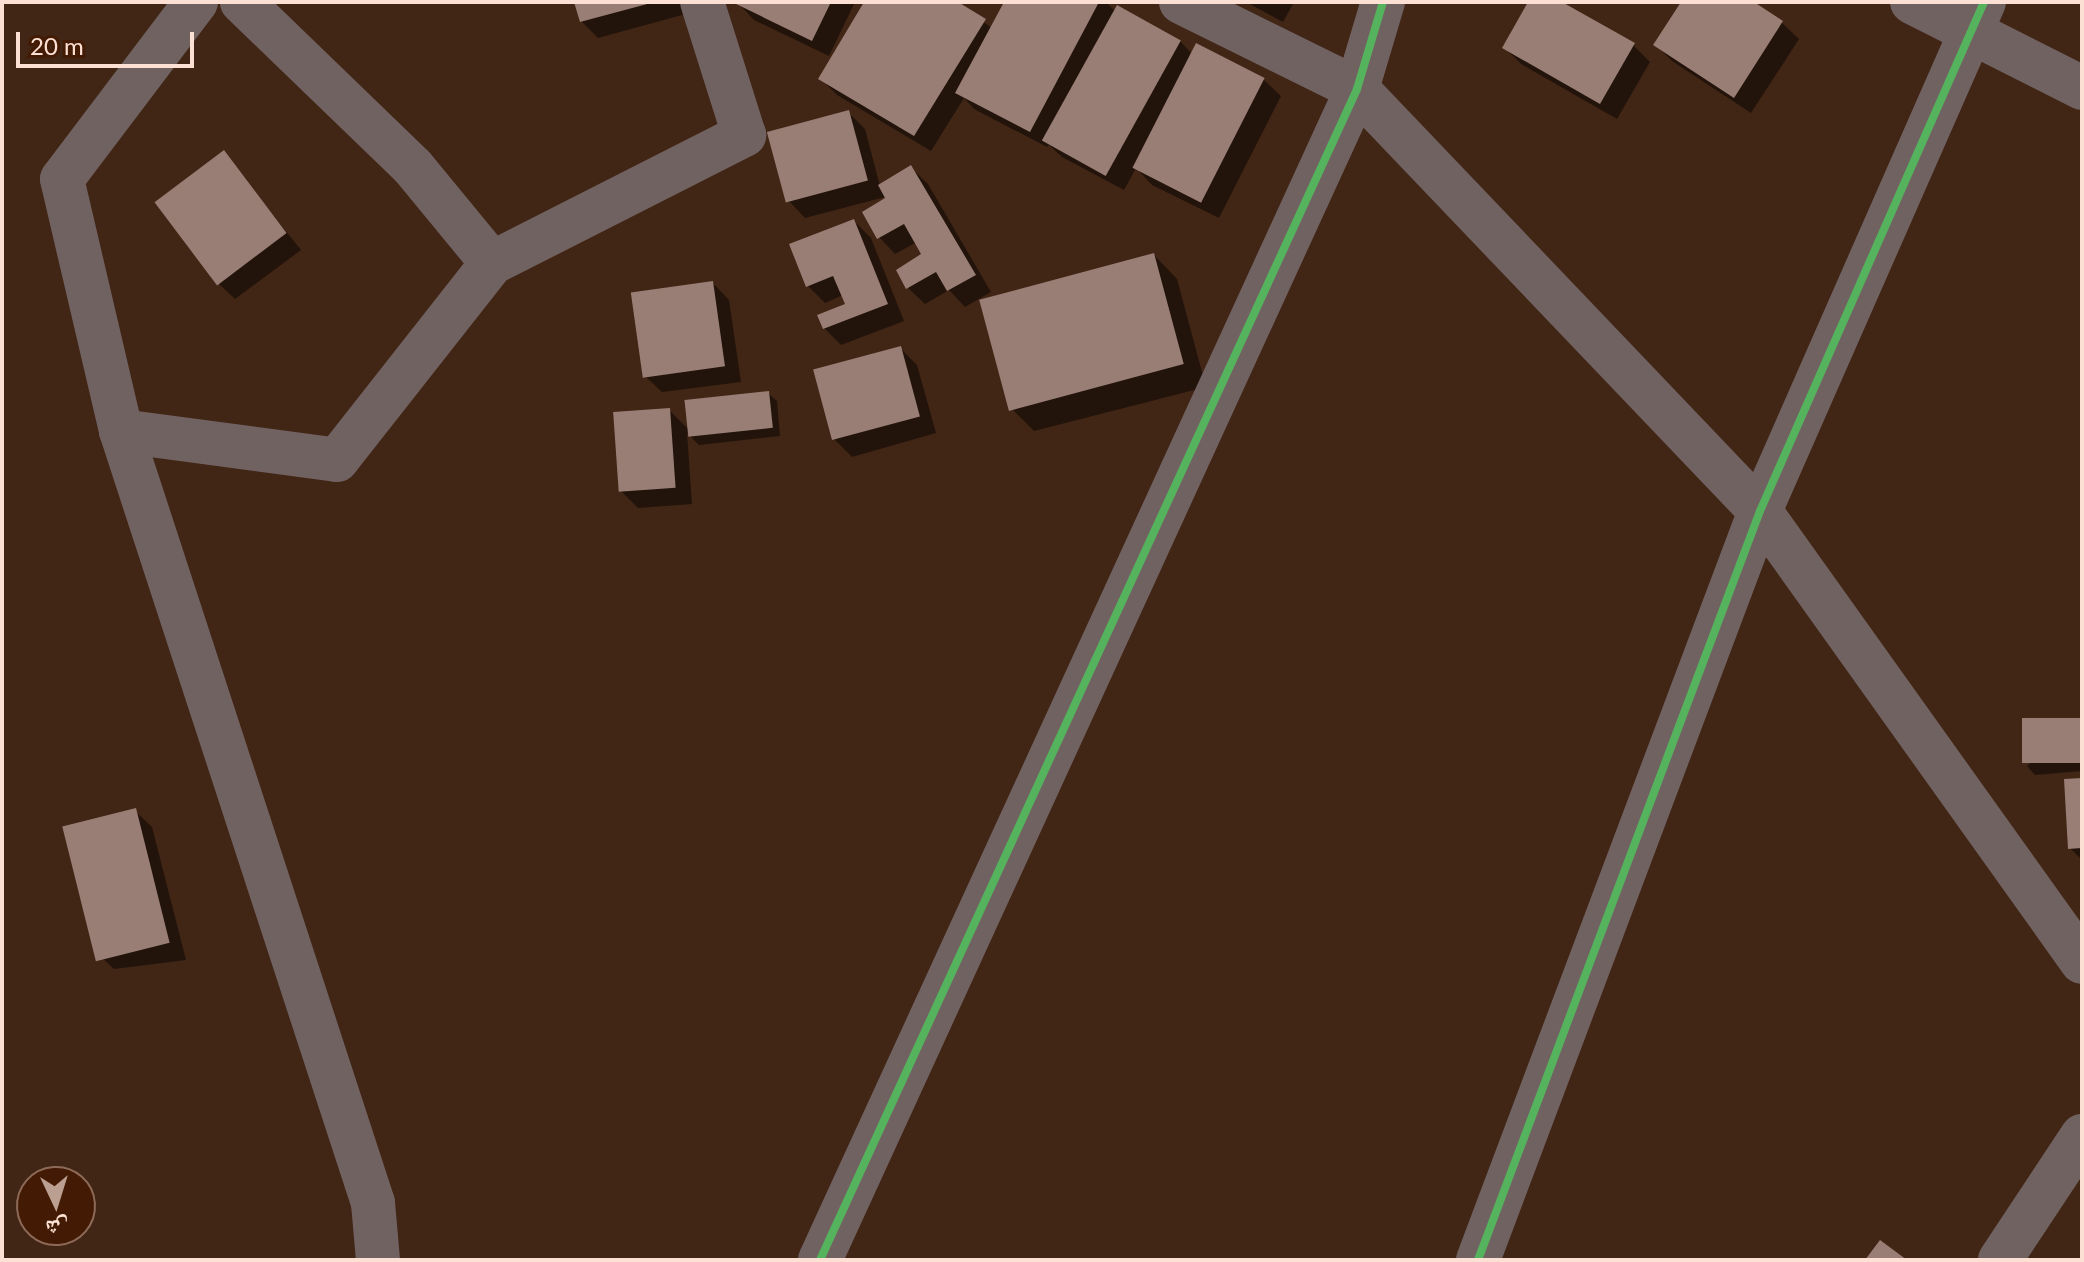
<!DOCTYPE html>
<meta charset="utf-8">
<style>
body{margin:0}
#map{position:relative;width:2084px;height:1262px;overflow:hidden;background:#412515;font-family:Lato,"Noto Naskh Arabic",sans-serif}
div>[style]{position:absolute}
.shadow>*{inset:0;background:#0007}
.building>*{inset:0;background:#997e75;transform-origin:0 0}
.minor>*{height:44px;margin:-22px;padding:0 22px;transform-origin:22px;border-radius:22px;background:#716262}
.cycleway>*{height:8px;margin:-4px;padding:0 4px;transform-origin:4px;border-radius:4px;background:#56b35d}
span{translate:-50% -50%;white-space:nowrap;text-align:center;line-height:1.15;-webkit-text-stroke:8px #431b05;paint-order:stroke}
.frame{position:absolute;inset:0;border:4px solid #fce0d4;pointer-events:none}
.north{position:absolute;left:16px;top:1166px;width:80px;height:80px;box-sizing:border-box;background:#431b05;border:2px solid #8d6a58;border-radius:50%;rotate:176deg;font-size:22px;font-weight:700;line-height:32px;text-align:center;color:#fce0d4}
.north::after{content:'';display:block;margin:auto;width:28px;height:36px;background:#bb9f91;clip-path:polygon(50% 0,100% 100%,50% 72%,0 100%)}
.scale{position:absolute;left:16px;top:32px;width:178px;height:36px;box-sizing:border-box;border:4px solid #fce0d4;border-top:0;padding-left:10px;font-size:24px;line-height:28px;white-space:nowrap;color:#fce0d4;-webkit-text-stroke:6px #431b05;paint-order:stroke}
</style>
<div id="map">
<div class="shadow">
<i style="clip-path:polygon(576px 2px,702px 2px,704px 9px,598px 38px,581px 21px)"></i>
<i style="clip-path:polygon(855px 2px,829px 56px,754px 20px,738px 3px)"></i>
<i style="clip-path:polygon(867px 2px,954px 2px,992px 28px,1006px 2px,1106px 2px,1116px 12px,1180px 41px,1193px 55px,1197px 46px,1264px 80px,1281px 96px,1219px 218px,1152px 185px,1136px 168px,1124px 190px,1062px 157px,1049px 145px,1047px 147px,974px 109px,964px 98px,931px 151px,837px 95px,820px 78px)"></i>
<i style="clip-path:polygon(1246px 2px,1294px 2px,1283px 22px)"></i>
<i style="clip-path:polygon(1530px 2px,1558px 2px,1633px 45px,1650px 62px,1617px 119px,1521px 64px,1504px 47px)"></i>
<i style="clip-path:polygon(1683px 2px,1750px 2px,1782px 23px,1799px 39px,1751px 113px,1672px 61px,1656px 45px)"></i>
<i style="clip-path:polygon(848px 112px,865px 129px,880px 186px,911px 168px,928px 184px,991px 292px,965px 307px,949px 290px,925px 304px,908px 288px,924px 255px,917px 242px,895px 254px,879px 237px,889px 196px,805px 218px,789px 201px)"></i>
<i style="clip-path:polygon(223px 153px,301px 250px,235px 299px,218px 283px)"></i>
<i style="clip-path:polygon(854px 221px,871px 238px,904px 321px,841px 345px,824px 328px,848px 305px,843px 295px,825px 303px,808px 286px)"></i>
<i style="clip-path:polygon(1154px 255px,1177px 279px,1206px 387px,1034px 431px,1010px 407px)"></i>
<i style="clip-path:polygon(713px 283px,729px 300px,741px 382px,662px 392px,645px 376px)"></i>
<i style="clip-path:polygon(900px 348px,917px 365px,936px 433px,852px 457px,835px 440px)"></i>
<i style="clip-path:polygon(768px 393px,777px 401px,780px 436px,699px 445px,687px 433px,692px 504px,638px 508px,621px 491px,669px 410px,690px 431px)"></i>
<i style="clip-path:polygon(2082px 720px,2082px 771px,2035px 775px,2027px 766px)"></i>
<i style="clip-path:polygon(2082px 780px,2082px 860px,2070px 848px)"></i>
<i style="clip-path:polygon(135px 811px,152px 827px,186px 960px,114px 969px,97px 953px)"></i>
</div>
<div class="building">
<i style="clip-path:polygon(574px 2px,651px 2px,651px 3px,580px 22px)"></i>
<i style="clip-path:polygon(732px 2px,831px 2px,812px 41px)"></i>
<i style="clip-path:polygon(864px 2px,958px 2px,986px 19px,914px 136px,818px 79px)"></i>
<i style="clip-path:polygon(1004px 2px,1099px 2px,1030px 132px,955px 93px)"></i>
<i style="clip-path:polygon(1528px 2px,1562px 2px,1635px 43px,1600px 104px,1502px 48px)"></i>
<i style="clip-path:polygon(1681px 2px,1754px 2px,1783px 21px,1734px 98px,1653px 45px)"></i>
<i style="left:1117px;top:5px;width:73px;height:155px;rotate:29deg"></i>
<i style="left:1196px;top:43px;width:77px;height:140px;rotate:27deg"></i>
<i style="left:849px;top:110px;width:73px;height:85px;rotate:75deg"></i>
<i style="left:224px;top:150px;width:104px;height:87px;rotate:53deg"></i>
<i style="clip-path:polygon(911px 165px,976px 275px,947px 291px,936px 272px,906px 289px,896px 270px,921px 254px,904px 224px,877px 239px,862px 212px,885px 198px,878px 185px)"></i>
<i style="clip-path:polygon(854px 219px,888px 304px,823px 329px,817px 315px,845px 304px,833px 276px,806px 287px,789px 244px)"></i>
<i style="left:1154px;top:253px;width:115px;height:181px;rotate:75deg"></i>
<i style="left:713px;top:281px;width:86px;height:83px;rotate:82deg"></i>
<i style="left:901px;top:346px;width:73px;height:91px;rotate:75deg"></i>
<i style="left:769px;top:391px;width:37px;height:85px;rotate:84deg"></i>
<i style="left:670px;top:408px;width:80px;height:57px;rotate:86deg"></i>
<i style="left:2082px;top:718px;width:45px;height:60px;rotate:90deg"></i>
<i style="clip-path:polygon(2082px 778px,2082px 848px,2068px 849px,2064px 779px)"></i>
<i style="left:136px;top:808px;width:139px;height:76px;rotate:76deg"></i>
<i style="clip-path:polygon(1880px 1240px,1907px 1260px,1865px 1260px)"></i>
</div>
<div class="minor">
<i style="left:196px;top:2px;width:222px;rotate:127.1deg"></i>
<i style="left:62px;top:179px;width:259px;rotate:76.8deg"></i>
<i style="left:121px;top:431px;width:812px;rotate:71.92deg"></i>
<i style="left:373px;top:1203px;width:57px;rotate:85deg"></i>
<i style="left:1181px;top:2px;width:196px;rotate:26.3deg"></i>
<i style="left:1357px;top:89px;width:584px;rotate:46.32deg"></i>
<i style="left:1760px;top:511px;width:554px;rotate:54.47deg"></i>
<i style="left:1912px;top:2px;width:191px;rotate:26.8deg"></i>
<i style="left:492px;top:263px;width:283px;rotate:-26.9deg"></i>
<i style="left:744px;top:135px;width:139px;rotate:-107.5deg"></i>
<i style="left:121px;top:431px;width:218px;rotate:7.6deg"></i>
<i style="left:337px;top:460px;width:251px;rotate:-51.8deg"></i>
<i style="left:492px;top:263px;width:124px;rotate:-129.5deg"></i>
<i style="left:413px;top:167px;width:238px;rotate:-136deg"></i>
<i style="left:820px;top:1260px;width:1288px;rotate:-65.36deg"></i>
<i style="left:1357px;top:89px;width:91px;rotate:-73.4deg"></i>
<i style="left:1478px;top:1260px;width:800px;rotate:-69.37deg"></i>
<i style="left:1760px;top:511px;width:556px;rotate:-66.25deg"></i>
<i style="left:2000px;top:1260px;width:149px;rotate:-56.5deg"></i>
</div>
<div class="cycleway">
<i style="left:820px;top:1260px;width:1288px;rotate:-65.36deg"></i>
<i style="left:1357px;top:89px;width:91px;rotate:-73.4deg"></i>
<i style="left:1478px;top:1260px;width:800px;rotate:-69.37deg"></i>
<i style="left:1760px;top:511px;width:556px;rotate:-66.25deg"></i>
</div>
<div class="frame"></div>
<div class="north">ش</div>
<div class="scale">20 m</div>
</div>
